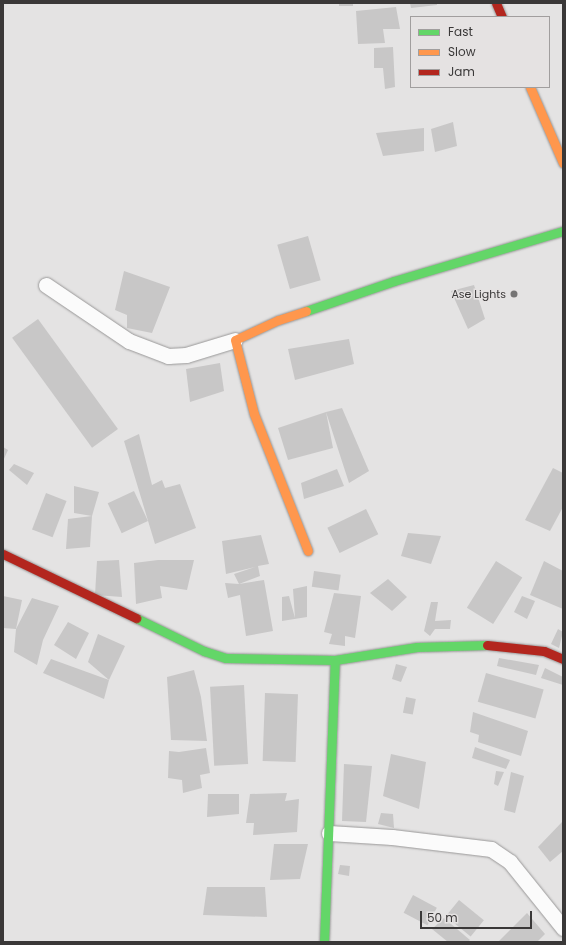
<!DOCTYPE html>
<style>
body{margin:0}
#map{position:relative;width:566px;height:945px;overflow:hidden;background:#e4e3e3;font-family:Poppins,sans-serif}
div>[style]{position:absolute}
.building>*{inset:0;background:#c8c7c7;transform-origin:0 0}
.roads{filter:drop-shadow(0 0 1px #999898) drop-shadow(0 0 1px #999898)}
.street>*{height:15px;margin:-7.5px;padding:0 7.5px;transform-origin:7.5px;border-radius:7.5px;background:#fbfbfb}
.fast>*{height:9px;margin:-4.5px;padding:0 4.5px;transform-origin:4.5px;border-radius:4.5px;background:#63d668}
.slow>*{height:9px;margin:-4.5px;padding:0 4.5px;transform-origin:4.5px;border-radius:4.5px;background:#ff974d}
.jam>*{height:9px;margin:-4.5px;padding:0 4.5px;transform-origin:4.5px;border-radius:4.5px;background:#b3261e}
.dots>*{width:11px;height:11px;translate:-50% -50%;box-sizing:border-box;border:2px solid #e5e2e2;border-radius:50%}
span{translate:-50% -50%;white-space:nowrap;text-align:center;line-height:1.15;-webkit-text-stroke:3px #e5e2e2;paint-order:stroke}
.poi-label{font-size:11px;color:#3a3838}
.right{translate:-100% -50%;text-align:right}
.frame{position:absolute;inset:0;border:4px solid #3a3838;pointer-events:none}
.legend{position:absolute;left:410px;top:16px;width:140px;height:72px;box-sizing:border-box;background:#e5e2e2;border:1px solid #a19e9e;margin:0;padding:5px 7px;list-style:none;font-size:12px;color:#3a3838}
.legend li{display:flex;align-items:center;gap:8px;height:20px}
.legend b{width:20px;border:1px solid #a19e9e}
.scale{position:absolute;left:420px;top:911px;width:112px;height:18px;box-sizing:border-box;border:2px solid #3a3838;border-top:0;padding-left:5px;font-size:12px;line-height:14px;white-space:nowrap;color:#3a3838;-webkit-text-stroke:3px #e5e2e2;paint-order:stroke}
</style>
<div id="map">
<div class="building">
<i style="left:339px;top:3px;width:14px;height:3px"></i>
<i style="clip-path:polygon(410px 3px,437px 3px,437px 5px,411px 8px)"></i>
<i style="clip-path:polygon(396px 7px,400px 29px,383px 29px,385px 43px,358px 44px,356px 11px)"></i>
<i style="clip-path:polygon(393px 47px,395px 87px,385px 89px,383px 68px,374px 68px,374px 48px)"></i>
<i style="clip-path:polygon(453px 122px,457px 146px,435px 152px,431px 129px)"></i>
<i style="clip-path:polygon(424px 128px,424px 151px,383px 156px,376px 133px)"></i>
<i style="left:308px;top:236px;width:46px;height:32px;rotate:74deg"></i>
<i style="clip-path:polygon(124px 271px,170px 287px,152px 333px,127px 328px,127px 315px,115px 310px)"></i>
<i style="clip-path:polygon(474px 285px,485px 319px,468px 329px,451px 291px)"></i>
<i style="left:38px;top:319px;width:136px;height:32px;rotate:54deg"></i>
<i style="clip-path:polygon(349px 339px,354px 364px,295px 380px,288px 349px)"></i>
<i style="clip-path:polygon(220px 363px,224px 391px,190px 402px,186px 369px)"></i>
<i style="clip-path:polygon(342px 408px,369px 471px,349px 483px,326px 412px,333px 448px,288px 460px,278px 428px,326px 412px)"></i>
<i style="clip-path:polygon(139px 434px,152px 485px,162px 480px,165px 488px,180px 484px,196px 528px,155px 544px,124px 441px)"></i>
<i style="clip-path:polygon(3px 447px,8px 450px,3px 461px)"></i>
<i style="clip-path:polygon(14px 464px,34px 473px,27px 485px,9px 470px)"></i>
<i style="clip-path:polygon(553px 468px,563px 473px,563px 507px,550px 531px,525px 520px)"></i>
<i style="clip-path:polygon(337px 469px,344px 486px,304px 499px,301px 483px)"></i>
<i style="clip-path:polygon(74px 486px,99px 492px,92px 516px,74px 513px)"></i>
<i style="left:134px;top:491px;width:33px;height:29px;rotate:65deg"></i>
<i style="left:46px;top:493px;width:22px;height:39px;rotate:21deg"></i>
<i style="left:366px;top:509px;width:28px;height:43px;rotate:64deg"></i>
<i style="clip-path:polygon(92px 516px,90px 547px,66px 549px,68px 519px)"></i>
<i style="clip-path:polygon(408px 533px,441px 536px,431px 564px,401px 556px)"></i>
<i style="clip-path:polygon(261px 535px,269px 564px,258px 566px,260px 576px,239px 584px,264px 580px,273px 631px,246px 636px,240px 595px,228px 598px,225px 583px,239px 584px,234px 574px,255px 567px,226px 574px,222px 541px)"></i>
<i style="clip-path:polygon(119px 560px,122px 597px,95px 595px,97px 561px)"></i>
<i style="clip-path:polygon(158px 560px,194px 560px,187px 590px,160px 586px,162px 598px,136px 604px,134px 563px)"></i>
<i style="left:496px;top:561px;width:31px;height:55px;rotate:32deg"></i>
<i style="clip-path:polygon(544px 561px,563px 571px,563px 609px,530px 595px)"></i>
<i style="left:314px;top:571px;width:27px;height:16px;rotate:8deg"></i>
<i style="clip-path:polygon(388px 579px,407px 597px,392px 611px,370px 593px)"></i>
<i style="clip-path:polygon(307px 586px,307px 617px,282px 621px,282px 597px,289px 596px,295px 618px,293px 589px)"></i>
<i style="clip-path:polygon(334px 593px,361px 596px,355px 638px,345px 636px,345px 646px,329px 644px,332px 634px,324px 632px)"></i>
<i style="clip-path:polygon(3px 596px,22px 600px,16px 629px,3px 628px)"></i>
<i style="clip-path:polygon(522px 596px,535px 601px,527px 619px,514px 612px)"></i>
<i style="clip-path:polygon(32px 598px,59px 606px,43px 640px,37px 665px,14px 652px,16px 629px)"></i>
<i style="clip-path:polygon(431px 602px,438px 602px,435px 621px,451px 620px,450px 629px,435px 629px,430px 636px,424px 631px)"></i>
<i style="clip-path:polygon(68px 622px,89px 633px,76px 659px,54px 645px)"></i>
<i style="clip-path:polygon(558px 629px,563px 632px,559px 648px,551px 644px)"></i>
<i style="clip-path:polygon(98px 634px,125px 646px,109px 680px,88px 662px)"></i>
<i style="clip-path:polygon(499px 658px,539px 665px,536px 675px,497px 666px)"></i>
<i style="clip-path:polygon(51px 659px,109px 680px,104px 699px,43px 673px)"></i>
<i style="clip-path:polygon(396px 664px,407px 667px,401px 682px,392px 679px)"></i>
<i style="clip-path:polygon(545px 668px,563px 677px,563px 685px,541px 678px)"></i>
<i style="clip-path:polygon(194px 670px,201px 697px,207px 741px,171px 740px,167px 677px)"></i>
<i style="left:486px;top:673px;width:60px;height:30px;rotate:16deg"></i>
<i style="left:244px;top:685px;width:79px;height:34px;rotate:87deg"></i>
<i style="left:265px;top:693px;width:33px;height:68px;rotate:2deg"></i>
<i style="left:406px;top:697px;width:10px;height:16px;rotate:11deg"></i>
<i style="clip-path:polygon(473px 712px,528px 731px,521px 756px,478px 742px,479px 735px,470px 732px)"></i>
<i style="clip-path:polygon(475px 747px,510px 760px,506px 769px,472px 758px)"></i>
<i style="clip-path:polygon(206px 748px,210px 773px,200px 775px,202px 788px,183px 793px,182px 780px,168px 778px,169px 751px,179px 752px)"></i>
<i style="clip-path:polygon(391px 754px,426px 762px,419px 809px,383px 796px)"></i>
<i style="clip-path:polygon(344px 764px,372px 766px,366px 822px,342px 821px)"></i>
<i style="clip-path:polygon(496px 771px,504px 772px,498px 786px,494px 784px)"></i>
<i style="clip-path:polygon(511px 772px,524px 776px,515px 813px,504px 810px)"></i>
<i style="clip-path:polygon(287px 793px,285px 801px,299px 799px,297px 832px,253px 835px,254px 823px,246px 823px,250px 794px)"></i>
<i style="clip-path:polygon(208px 794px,239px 794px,239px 814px,207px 817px)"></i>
<i style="clip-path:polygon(381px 813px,393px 814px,394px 828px,378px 824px)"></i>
<i style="clip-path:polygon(563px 821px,563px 851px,550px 862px,538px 847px)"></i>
<i style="clip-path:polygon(274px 844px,308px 844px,300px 879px,270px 880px)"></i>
<i style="clip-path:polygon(340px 865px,350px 866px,349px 876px,338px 874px)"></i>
<i style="clip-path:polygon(207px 887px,265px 887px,267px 917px,203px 915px)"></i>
<i style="left:413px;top:895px;width:27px;height:20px;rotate:28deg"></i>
<i style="left:459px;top:900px;width:32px;height:21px;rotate:39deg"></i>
<i style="clip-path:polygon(527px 913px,545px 934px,537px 942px,498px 942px)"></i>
<i style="clip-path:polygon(444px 918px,470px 940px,468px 942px,448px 942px,432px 929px)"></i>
</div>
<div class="roads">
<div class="street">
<i style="left:46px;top:285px;width:100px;rotate:34deg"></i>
<i style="left:129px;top:341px;width:42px;rotate:21deg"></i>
<i style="left:168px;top:356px;width:18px;rotate:-3deg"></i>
<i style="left:186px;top:355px;width:51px;rotate:-17deg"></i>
<i style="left:329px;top:833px;width:63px;rotate:3.6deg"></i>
<i style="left:392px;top:837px;width:100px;rotate:6.9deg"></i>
<i style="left:491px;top:849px;width:23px;rotate:34deg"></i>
<i style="left:510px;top:862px;width:85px;rotate:51.2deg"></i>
</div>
<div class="fast">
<i style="left:306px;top:311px;width:93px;rotate:-18.8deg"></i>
<i style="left:394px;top:281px;width:176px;rotate:-16.5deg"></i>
<i style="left:136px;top:618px;width:76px;rotate:25.9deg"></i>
<i style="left:204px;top:651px;width:23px;rotate:18deg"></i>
<i style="left:226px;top:658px;width:109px;rotate:1.1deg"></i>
<i style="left:335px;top:660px;width:83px;rotate:-9deg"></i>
<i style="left:417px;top:647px;width:70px;rotate:-1.6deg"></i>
<i style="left:324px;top:942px;width:282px;rotate:-87.8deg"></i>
</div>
<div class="slow">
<i style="left:530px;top:87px;width:83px;rotate:66.5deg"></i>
<i style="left:306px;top:311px;width:29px;rotate:162deg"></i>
<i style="left:278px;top:320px;width:47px;rotate:155.1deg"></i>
<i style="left:235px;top:340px;width:76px;rotate:75.6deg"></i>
<i style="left:254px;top:414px;width:147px;rotate:68.5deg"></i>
</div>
<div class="jam">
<i style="left:496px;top:3px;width:15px;rotate:67deg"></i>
<i style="left:3px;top:554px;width:148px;rotate:25.7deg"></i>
<i style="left:487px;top:645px;width:57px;rotate:6deg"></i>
<i style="left:544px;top:651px;width:21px;rotate:23deg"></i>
</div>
</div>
<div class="dots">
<i style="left:514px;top:294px;background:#767474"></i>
</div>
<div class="poi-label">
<span class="right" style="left:506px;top:294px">Ase Lights</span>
</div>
<div class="frame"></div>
<ul class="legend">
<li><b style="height:5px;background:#63d668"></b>Fast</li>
<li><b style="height:5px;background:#ff974d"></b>Slow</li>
<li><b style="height:5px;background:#b3261e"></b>Jam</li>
</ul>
<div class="scale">50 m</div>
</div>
